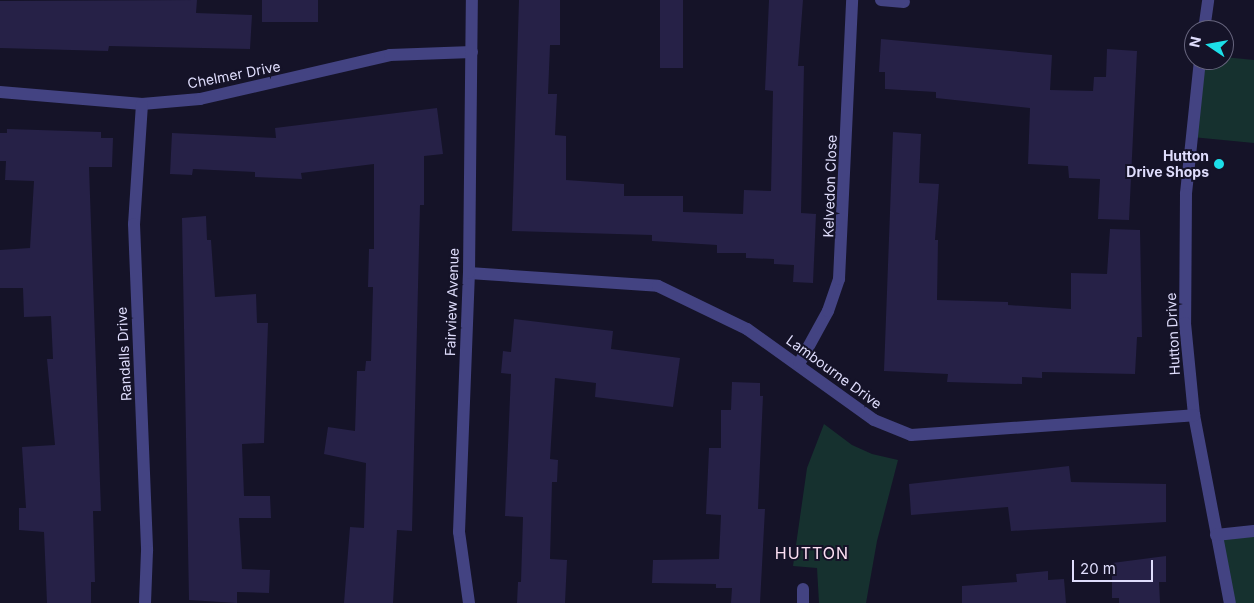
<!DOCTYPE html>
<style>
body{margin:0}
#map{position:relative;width:1254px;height:603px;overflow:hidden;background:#151328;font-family:Inter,sans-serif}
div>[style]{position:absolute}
.green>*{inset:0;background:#16312f}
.building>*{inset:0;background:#262147;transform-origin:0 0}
.minor>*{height:12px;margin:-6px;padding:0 6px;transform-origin:6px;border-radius:6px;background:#434382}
.dots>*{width:14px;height:14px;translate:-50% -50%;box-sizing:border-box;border:2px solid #151328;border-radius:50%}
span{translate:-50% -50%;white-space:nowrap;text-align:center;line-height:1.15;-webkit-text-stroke:4px #151328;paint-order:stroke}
.street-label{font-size:14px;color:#dfddfc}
.poi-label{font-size:14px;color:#dfddfc;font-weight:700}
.right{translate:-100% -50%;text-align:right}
.quarter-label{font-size:16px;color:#fcdff3;letter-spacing:1px}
.north{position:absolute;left:1184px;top:20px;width:50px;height:50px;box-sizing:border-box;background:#151328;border:1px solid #66647d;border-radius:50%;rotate:282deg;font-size:14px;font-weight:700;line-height:20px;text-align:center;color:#dfddfc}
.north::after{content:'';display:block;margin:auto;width:18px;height:22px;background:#1cdfe9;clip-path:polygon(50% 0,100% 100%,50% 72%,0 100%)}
.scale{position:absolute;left:1072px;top:560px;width:81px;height:22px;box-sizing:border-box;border:2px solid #dfddfc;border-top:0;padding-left:6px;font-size:15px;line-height:18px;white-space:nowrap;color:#dfddfc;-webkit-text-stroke:4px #151328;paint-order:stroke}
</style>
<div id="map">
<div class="green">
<i style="clip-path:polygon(1224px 57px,1254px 60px,1254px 143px,1192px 137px,1200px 60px,1224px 60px)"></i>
<i style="clip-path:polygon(824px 424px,852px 445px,872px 454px,898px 460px,877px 541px,866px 603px,819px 603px,817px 568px,793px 566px,807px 468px)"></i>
<i style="clip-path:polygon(1254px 531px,1254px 603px,1230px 603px,1216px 535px)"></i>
</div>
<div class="building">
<i style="clip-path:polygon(197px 0,196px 13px,252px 15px,250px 49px,109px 46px,108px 51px,0 48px,0 1px)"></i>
<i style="left:262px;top:0;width:56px;height:22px"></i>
<i style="clip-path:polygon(519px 0,560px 0,560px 45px,550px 45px,548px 94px,557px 94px,555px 135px,566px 136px,566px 180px,624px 184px,624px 196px,683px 196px,683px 212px,743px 214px,744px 190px,771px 191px,773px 91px,765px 90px,769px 0,803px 0,798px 66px,804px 66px,801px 213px,816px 214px,813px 283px,793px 282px,794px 265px,774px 264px,774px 259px,746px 258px,746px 253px,717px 253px,717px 245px,652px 241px,652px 235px,512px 231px)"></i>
<i style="left:660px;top:0;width:23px;height:68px"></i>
<i style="clip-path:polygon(881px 39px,1052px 55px,1050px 90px,1093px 91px,1094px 77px,1106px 77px,1107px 49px,1137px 51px,1129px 220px,1098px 219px,1100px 179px,1069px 178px,1068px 166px,1028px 164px,1030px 108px,936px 98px,936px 92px,885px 89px,885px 72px,879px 72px)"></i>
<i style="clip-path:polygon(437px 108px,443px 154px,424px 156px,424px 205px,420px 205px,412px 531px,397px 530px,393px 603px,344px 603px,350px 527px,364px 528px,366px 463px,324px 454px,328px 427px,355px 431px,357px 371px,365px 371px,366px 361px,371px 361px,373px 287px,368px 287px,369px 249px,374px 249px,374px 164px,301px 173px,302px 179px,255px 177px,255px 172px,193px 169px,192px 175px,170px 174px,172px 133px,276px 138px,275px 128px)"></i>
<i style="clip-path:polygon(7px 129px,101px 132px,101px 138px,113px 138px,112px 167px,89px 167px,101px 511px,93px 511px,95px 582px,91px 582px,91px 603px,47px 603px,44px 532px,19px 530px,19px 508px,26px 508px,22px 447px,55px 445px,47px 359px,53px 359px,51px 316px,24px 317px,23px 288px,0 288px,0 250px,30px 248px,34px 181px,5px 180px,6px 161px,0 161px,0 133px,7px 133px)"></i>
<i style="clip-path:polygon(893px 132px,921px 134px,919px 183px,939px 184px,935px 240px,938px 240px,937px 300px,1008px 302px,1008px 305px,1071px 309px,1071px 273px,1107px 274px,1110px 229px,1140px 230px,1142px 337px,1137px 337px,1135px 374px,1042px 372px,1042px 378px,1022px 377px,1022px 384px,947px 382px,948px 374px,884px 371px)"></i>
<i style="clip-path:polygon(206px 216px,207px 240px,211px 240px,215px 297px,256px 294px,257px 323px,268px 323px,264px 443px,242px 444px,244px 496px,270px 496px,271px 518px,239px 518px,242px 569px,270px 570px,269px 593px,237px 592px,237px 603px,189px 600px,182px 218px)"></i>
<i style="clip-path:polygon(514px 319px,613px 331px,611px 349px,680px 358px,673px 407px,595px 397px,596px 383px,555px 378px,550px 459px,558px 460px,557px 482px,552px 482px,550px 559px,567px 560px,565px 603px,517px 603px,518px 582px,521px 582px,523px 517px,505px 516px,511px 374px,501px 373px,503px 351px,511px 352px)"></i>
<i style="clip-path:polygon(732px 382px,760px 383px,760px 396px,763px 396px,758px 509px,765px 509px,760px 603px,731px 603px,732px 588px,716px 588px,716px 584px,652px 583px,653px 560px,719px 559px,721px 515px,706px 514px,709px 448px,721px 448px,721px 410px,731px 410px)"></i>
<i style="clip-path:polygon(1069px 466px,1071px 482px,1166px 484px,1166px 522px,1011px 531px,1008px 507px,911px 515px,909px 484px)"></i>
<i style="clip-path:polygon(1166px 556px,1166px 582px,1159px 582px,1160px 603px,1119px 603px,1119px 598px,1112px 598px,1112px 563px)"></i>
<i style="clip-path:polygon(1048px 571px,1048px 580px,1064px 579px,1066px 603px,962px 603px,962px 586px,1017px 582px,1016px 574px)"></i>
</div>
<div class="minor">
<i style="left:881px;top:0;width:23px;rotate:5deg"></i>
<i style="left:1204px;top:30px;width:30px;rotate:-82deg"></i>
<i style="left:1200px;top:60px;width:135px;rotate:96deg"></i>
<i style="left:1186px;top:194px;width:129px;rotate:90.4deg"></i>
<i style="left:1185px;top:323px;width:92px;rotate:84.4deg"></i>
<i style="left:1194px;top:415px;width:191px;rotate:79.2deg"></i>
<i style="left:0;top:92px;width:143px;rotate:4.8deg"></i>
<i style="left:142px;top:104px;width:58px;rotate:-4.9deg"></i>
<i style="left:200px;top:99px;width:195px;rotate:-13deg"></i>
<i style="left:390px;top:55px;width:82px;rotate:-2.1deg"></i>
<i style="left:142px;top:104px;width:120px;rotate:93.8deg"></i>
<i style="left:134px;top:224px;width:327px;rotate:87.7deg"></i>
<i style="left:147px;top:551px;width:52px;rotate:92.2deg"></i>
<i style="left:469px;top:273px;width:189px;rotate:3.9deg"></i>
<i style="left:658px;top:286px;width:99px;rotate:25.8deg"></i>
<i style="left:747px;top:329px;width:156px;rotate:35.6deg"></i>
<i style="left:874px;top:420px;width:40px;rotate:22deg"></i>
<i style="left:911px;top:435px;width:284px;rotate:-4deg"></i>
<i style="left:799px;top:364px;width:60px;rotate:-61.3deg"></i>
<i style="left:828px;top:311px;width:34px;rotate:-71deg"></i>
<i style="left:839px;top:279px;width:279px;rotate:-87.3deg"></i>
<i style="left:1216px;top:535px;width:38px;rotate:-6deg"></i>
<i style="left:469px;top:603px;width:72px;rotate:-98deg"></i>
<i style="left:459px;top:532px;width:259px;rotate:-87.8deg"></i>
<i style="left:469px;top:273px;width:273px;rotate:-89.4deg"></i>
<i style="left:803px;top:603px;width:14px;rotate:-90deg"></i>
</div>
<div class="dots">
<i style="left:1219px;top:164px;background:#1cdfe9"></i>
</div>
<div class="street-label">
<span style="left:234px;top:75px;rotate:-11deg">Chelmer Drive</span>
<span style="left:830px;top:186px;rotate:-88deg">Kelvedon Close</span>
<span style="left:452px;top:302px;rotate:-88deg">Fairview Avenue</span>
<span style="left:1173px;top:334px;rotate:-93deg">Hutton Drive</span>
<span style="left:124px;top:354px;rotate:-93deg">Randalls Drive</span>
<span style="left:834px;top:372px;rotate:36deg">Lambourne Drive</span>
</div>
<div class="poi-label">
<span class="right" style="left:1209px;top:164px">Hutton<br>Drive Shops</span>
</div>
<div class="quarter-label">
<span style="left:812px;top:553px">HUTTON</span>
</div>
<div class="north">N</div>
<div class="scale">20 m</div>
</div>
